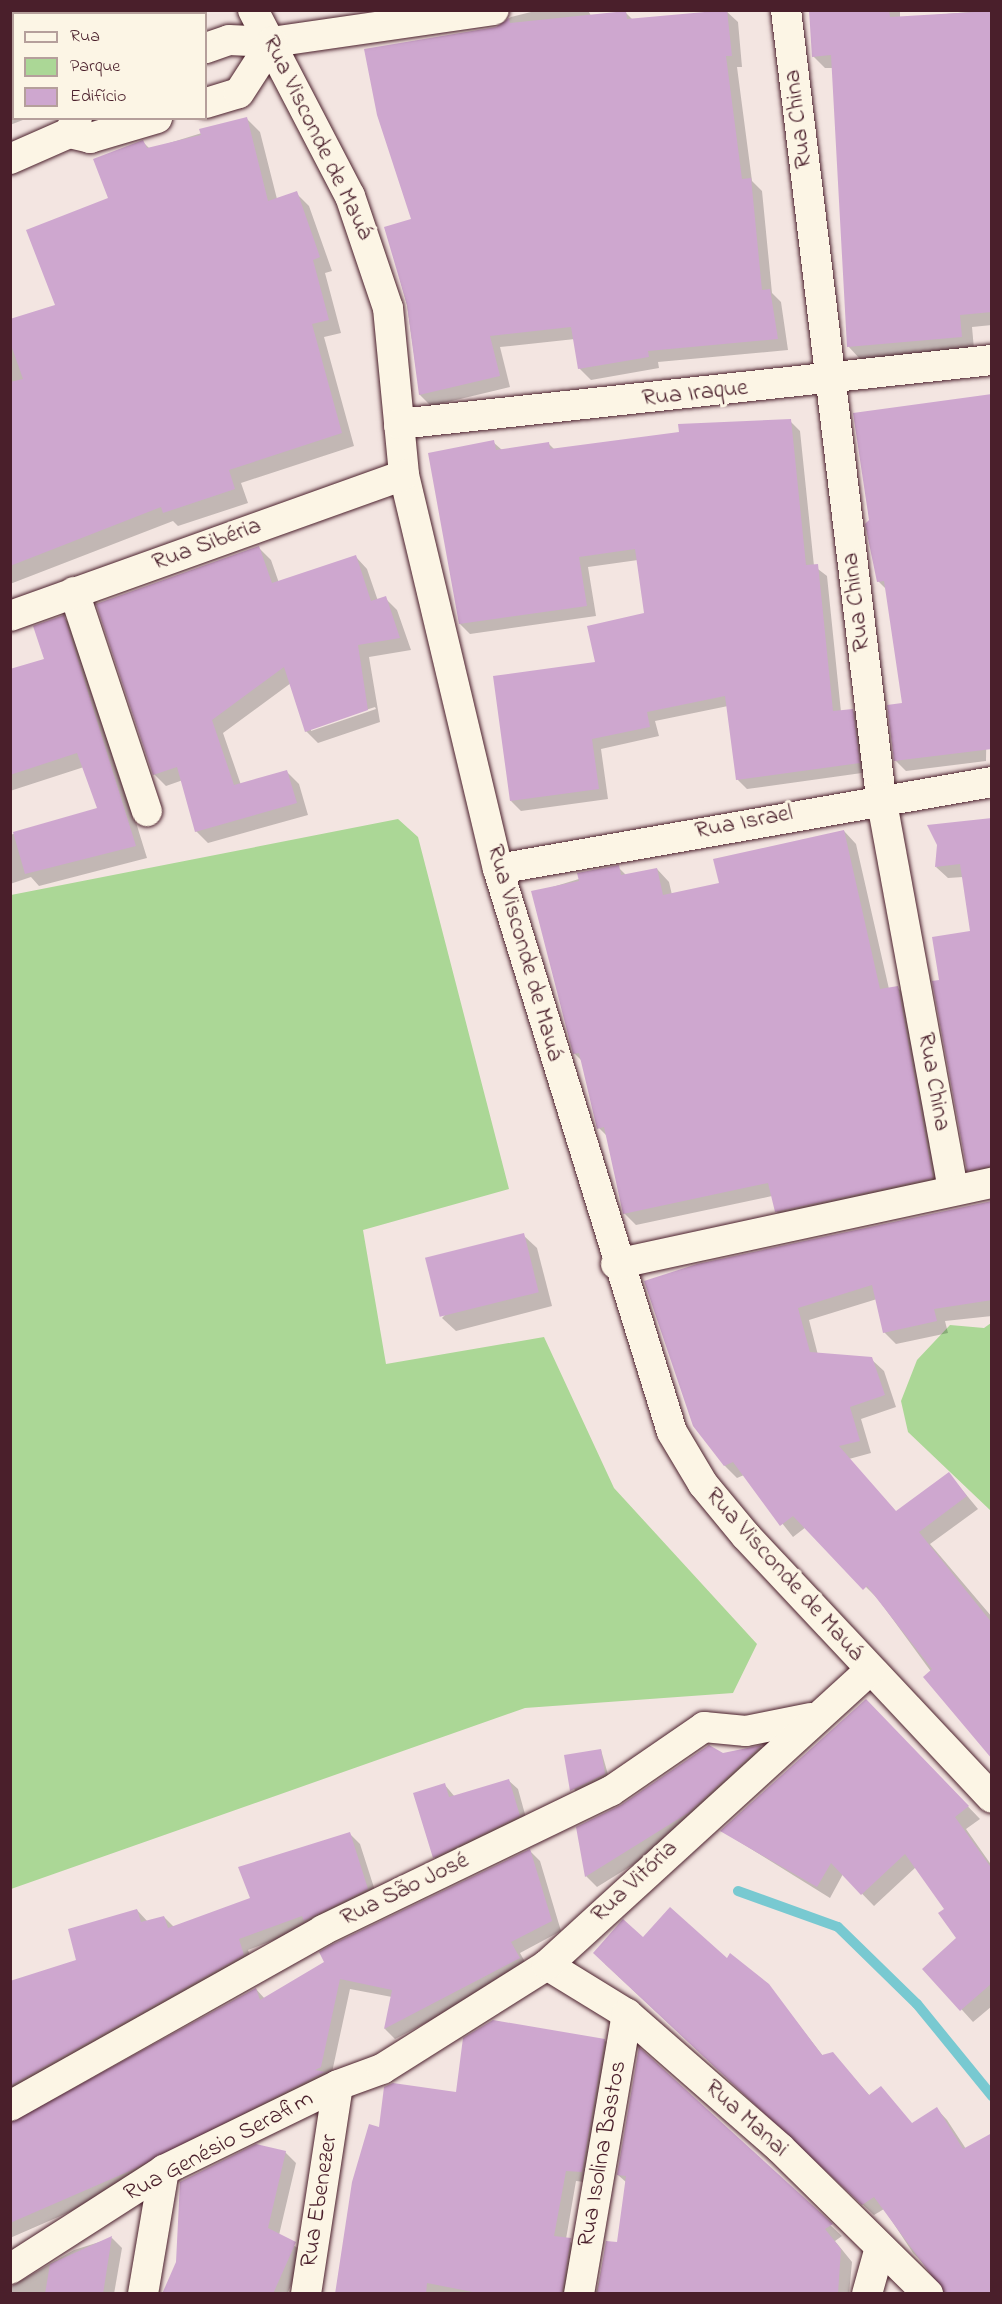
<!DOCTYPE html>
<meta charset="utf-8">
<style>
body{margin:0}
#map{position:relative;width:1002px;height:2304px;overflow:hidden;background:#f3e5e1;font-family:"Indie Flower",sans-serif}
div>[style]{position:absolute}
.green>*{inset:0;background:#abd796}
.shadow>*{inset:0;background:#0003}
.stream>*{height:10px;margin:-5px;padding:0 5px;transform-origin:5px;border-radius:5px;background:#78c9d1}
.building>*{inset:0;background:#cea7cf;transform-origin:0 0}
.roads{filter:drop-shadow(0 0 2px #4a1f2b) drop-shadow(0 0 2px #4a1f2b)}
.minor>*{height:30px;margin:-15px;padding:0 15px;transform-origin:15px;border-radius:15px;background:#fcf5e5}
span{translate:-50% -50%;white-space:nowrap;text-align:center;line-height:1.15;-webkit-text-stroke:6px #fcf5e5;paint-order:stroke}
.street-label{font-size:24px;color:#4a1f2b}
.frame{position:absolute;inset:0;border:12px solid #4a1f2b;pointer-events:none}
.legend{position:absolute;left:12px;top:12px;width:195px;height:108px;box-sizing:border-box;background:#fcf5e5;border:2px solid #b59f9b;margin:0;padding:8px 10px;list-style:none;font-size:18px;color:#4a1f2b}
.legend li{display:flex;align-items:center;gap:12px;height:30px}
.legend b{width:30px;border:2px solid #b59f9b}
</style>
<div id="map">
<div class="green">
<i style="clip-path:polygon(398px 819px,418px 837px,509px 1189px,363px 1230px,386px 1364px,544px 1337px,614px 1488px,757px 1644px,733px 1693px,525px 1708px,11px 1889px,11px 895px)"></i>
<i style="clip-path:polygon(991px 1323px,991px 1511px,908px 1432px,901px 1401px,917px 1360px,950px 1325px,984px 1328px)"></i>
</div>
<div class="shadow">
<i style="clip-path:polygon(10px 10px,194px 10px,195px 14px,14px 14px,14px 118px,28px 118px,10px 125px)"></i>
<i style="clip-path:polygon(539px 10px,588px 10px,591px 16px,625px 12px,633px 20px,726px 11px,738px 22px,742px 67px,737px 67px,752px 181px,762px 191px,772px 293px,781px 302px,788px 350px,658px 362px,659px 368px,591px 380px,579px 368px,575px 339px,500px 347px,510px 387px,431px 406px,420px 395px,407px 305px,386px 228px,413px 220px,497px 28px,511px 17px)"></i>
<i style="clip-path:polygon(810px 10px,900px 10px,900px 18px,992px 10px,992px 325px,972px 327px,974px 349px,860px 359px,848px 346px,833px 68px,825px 68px,813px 56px)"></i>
<i style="clip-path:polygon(247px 119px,260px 132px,277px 199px,296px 193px,309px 206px,332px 271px,325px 273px,341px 333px,324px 337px,354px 446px,241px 483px,248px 503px,178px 526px,173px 521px,10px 584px,10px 321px,57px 306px,143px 142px,150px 149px)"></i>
<i style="clip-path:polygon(992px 395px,986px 761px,906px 771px,895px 760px,904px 704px,886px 589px,878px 581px)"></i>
<i style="clip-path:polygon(790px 421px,800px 431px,814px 566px,827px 576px,841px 712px,852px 710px,862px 720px,869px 772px,747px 789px,737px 779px,728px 706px,655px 721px,659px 736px,601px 749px,608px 799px,521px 811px,511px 801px,597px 663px,646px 614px,638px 560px,588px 567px,596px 616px,470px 634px,460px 624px,493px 442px,502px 450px,548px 443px,555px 450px)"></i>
<i style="clip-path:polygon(evenodd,259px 548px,271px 560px,279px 583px,356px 557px,367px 569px,378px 601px,385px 598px,397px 610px,411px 650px,369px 657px,380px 722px,318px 743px,306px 731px,291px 683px,223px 733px,241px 785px,287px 772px,299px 784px,308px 815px,208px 843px,196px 831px,183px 780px,166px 786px,154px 774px,259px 548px,375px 707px,376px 709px,311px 731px,311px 728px,375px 707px)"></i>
<i style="clip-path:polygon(63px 617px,76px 629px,147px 858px,39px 886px,31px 877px,10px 884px,10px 835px,99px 809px,84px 767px,10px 791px,10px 671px,46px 659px)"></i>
<i style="clip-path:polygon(992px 829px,992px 1181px,981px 1182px,969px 1170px,941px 981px,971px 932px,963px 877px,948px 878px,936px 867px)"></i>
<i style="clip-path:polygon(844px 831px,856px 844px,889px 989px,898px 988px,910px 1000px,945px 1190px,788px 1224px,776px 1211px,772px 1196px,636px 1225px,624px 1213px,608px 1137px,599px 1128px,583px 1062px,575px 1054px,533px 893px,618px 867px,627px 876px,657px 869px,669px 882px,672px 895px,720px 884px)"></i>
<i style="clip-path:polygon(992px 1202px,992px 1316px,945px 1321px,948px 1333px,896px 1344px,884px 1332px,877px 1299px,809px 1320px,818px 1355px,871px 1359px,884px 1371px,896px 1407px,861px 1419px,871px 1453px,849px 1459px,897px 1513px,949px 1474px,978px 1509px,930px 1544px,992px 1617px,992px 1755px,878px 1599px,806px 1527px,793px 1537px,744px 1475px,737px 1478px,725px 1466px,645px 1282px)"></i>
<i style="clip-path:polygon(523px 1235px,537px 1248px,552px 1306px,456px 1331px,442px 1318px)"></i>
<i style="clip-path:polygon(878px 1713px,980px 1819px,966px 1829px,992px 1866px,992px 2006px,973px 2022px,925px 1969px,958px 1939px,946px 1909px,916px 1867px,874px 1906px,843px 1874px,830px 1898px,722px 1831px)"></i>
<i style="clip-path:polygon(761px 1747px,772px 1758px,699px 1824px,597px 1887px,586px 1876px,578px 1828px,722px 1754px)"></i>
<i style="clip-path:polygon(601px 1750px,609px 1778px,576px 1795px,566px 1756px)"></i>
<i style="clip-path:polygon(508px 1780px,518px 1789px,528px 1825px,443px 1866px,434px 1857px,444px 1784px,455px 1797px)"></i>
<i style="clip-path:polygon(349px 1833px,360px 1844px,378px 1900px,248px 1950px,254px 1965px,10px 2103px,10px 1983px,78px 1961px,137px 1910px,148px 1922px,164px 1917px,174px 1927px,251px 1899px)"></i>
<i style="clip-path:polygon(530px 1851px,540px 1861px,561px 1931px,520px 1953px,529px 1969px,395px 2039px,385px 2029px,392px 1997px,350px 1989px,331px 2077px,143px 2180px,10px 2238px,10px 2125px,256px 1989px,265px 1999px)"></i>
<i style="clip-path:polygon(643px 1939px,727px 1960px,768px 1985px,823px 2056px,833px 2054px,870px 2096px,913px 2124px,937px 2109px,947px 2120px,966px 2149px,992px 2294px,944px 2294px,942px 2282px,913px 2253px,884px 2209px,874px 2215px,605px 1964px)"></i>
<i style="clip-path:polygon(604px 2040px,616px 2051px,593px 2183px,576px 2181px,566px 2239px,582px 2250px,574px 2294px,343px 2294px,380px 2128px)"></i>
<i style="clip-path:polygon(640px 2050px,842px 2236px,835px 2241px,852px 2262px,849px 2294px,596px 2294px,607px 2243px,618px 2244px,627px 2183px,618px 2175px)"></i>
<i style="clip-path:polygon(285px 2152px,296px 2163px,279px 2235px,306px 2254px,287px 2294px,164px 2294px)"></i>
<i style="clip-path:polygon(112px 2238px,122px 2248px,114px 2294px,10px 2294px,10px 2287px,74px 2250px)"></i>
</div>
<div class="stream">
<i style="left:738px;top:1891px;width:106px;rotate:19.8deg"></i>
<i style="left:838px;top:1927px;width:110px;rotate:44.3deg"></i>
<i style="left:917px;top:2004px;width:119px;rotate:50.8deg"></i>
</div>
<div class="building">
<i style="clip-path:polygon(727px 10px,732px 56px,726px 56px,742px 179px,751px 178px,762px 290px,770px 289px,778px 339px,648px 351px,649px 357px,578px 369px,571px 327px,490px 336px,500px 376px,419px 395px,407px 305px,384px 227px,411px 219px,377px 115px,364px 49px,496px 27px,509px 18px,510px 23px,626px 11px,627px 19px)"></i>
<i style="clip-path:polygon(809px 10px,889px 10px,890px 17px,992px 11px,992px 312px,960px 315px,962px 337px,847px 347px,831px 55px,812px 57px)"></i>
<i style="clip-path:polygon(247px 117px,268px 201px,297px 191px,320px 257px,313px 260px,329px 320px,312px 324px,342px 433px,229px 470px,235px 489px,163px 513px,161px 507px,10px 566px,10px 382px,23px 379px,10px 342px,10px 319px,55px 305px,26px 230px,108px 198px,93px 159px,143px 140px,147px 148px,201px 135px,199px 129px)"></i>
<i style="clip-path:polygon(992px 394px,992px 749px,894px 761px,887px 705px,902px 703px,884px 581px,877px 582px,865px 524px,869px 520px,853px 413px)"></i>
<i style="clip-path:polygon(791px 419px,806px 565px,818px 564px,833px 711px,853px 709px,860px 763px,736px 780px,725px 696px,647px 712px,650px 727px,592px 739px,599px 789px,510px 801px,493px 676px,595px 662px,587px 626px,644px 613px,635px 549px,579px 557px,587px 606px,459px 624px,428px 453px,494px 440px,496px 450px,549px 442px,550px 449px,679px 432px,678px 424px)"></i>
<i style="clip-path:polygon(259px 546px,272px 583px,356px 555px,371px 601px,386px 596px,400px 638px,358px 645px,368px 710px,305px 732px,284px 667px,212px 720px,234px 785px,287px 770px,297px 803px,195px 832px,177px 767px,153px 775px,96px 604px)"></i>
<i style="clip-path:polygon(64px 615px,136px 846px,25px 874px,13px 832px,97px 808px,77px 753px,10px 775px,10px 669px,44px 659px,33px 626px)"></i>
<i style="clip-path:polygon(992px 818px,992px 1166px,967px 1171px,932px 981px,939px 980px,932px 937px,970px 931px,960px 864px,935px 867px,937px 845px,927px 825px)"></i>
<i style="clip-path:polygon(844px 830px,880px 989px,898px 986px,933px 1178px,775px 1212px,768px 1183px,623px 1214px,604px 1127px,597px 1129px,579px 1053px,573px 1054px,531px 891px,579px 881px,577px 873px,619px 865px,621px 875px,657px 868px,663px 895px,719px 883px,713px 859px)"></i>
<i style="clip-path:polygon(992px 1201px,992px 1300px,934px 1309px,937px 1321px,883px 1333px,872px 1285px,798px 1308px,810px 1352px,872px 1357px,885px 1395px,850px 1407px,860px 1441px,839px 1446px,896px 1511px,949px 1472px,967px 1496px,919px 1532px,992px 1623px,992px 1759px,923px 1677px,932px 1669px,867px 1586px,863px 1590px,793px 1516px,780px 1526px,733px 1462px,724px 1466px,693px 1426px,644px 1281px,697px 1264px)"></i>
<i style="left:524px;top:1233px;width:61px;height:102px;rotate:76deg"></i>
<i style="clip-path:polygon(866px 1699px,969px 1806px,955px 1817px,992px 1869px,992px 1983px,960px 2011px,922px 1969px,956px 1938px,938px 1913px,944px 1909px,905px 1854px,861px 1895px,831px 1863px,817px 1887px,720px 1831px)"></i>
<i style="clip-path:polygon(709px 1745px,723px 1753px,762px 1745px,688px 1813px,585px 1877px,576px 1827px,621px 1805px)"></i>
<i style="clip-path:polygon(601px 1749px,605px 1774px,570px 1791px,564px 1755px)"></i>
<i style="clip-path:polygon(509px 1779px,520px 1816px,433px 1858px,413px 1793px,445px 1783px,449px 1797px)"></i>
<i style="clip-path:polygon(350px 1832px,368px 1889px,304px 1921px,302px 1916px,239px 1939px,244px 1955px,10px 2086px,10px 1981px,76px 1960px,68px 1929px,137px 1909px,141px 1922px,164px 1916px,168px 1928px,250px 1898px,238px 1867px)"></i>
<i style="clip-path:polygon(530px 1849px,552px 1921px,511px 1942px,520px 1958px,384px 2029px,392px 1990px,340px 1979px,321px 2067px,315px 2070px,325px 2072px,132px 2170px,10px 2223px,10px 2123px,256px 1988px,260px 2000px,324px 1962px,319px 1952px,331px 1945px)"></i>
<i style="clip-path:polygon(670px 1907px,727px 1958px,730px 1953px,769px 1984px,822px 2055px,833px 2052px,869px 2095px,881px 2086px,912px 2123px,937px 2107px,963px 2149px,992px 2133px,992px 2294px,945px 2294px,874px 2197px,862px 2205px,593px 1953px,623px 1919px,643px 1937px)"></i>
<i style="clip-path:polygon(493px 2020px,605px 2039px,582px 2172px,566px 2171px,554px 2236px,571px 2238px,562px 2294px,483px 2294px,427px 2283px,426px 2294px,335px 2294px,352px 2182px,369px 2124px,379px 2127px,384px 2087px,393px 2083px,456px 2092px,463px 2038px)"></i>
<i style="clip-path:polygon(639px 2047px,833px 2224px,825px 2229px,841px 2249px,838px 2294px,597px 2294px,606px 2241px,617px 2242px,626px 2176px,617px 2175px)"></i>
<i style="clip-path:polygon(256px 2144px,286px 2151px,268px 2228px,296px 2242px,273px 2294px,162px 2294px,176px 2262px,180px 2182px)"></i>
<i style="clip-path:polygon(112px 2236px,103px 2294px,45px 2294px,50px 2264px)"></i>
</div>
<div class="roads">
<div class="minor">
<i style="left:253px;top:10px;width:210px;rotate:62.5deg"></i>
<i style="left:350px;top:196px;width:118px;rotate:71.3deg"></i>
<i style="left:388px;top:308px;width:168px;rotate:84.5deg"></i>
<i style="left:404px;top:475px;width:405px;rotate:76.6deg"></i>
<i style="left:498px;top:869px;width:589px;rotate:72.83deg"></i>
<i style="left:672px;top:1432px;width:61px;rotate:59.2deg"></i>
<i style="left:703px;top:1484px;width:67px;rotate:50.4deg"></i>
<i style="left:746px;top:1536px;width:359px;rotate:46.8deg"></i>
<i style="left:786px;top:10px;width:793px;rotate:83.12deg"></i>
<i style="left:881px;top:797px;width:399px;rotate:79.6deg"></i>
<i style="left:206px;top:48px;width:24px;rotate:-19deg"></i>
<i style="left:229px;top:40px;width:43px;rotate:2.7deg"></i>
<i style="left:272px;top:42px;width:224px;rotate:-8.2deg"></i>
<i style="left:206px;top:103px;width:34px;rotate:-17deg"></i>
<i style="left:239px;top:93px;width:61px;rotate:-57.1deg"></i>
<i style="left:69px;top:133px;width:22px;rotate:13deg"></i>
<i style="left:90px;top:138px;width:70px;rotate:-16.6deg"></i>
<i style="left:10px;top:159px;width:64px;rotate:-23.8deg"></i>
<i style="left:69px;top:133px;width:17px;rotate:-62deg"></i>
<i style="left:399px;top:424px;width:596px;rotate:-6.16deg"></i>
<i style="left:74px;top:592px;width:231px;rotate:71.6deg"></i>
<i style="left:10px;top:616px;width:418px;rotate:-19.7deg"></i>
<i style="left:498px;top:869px;width:502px;rotate:-9.99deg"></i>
<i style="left:616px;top:1264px;width:385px;rotate:-12.2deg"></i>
<i style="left:547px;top:1965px;width:94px;rotate:31.5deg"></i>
<i style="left:627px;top:2014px;width:203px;rotate:41.2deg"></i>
<i style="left:780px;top:2148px;width:208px;rotate:44.6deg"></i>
<i style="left:10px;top:2106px;width:359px;rotate:-29.3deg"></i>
<i style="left:323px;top:1930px;width:320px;rotate:-25.8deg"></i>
<i style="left:611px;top:1791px;width:113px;rotate:-34.5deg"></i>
<i style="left:704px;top:1727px;width:42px;rotate:5.4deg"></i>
<i style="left:746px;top:1731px;width:66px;rotate:-11.3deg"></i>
<i style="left:10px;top:2269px;width:183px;rotate:-32.7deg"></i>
<i style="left:164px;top:2170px;width:194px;rotate:-26deg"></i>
<i style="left:143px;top:2294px;width:126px;rotate:-80.4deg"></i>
<i style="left:306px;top:2294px;width:211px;rotate:-81.3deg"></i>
<i style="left:338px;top:2085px;width:47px;rotate:-20deg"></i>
<i style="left:382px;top:2069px;width:195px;rotate:-32.2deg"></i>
<i style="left:547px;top:1965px;width:437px;rotate:-42.4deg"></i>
<i style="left:579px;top:2294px;width:284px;rotate:-80.3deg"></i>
<i style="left:867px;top:2294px;width:45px;rotate:-74.4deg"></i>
</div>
</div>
<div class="street-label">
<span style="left:799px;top:119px;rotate:-97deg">Rua China</span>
<span style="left:317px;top:138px;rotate:64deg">Rua Visconde de Mauá</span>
<span style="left:695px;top:394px;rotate:-6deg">Rua Iraque</span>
<span style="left:207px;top:545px;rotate:-20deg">Rua Sibéria</span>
<span style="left:857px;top:602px;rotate:-97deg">Rua China</span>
<span style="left:744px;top:823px;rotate:-11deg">Rua Israel</span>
<span style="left:524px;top:953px;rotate:74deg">Rua Visconde de Mauá</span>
<span style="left:933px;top:1082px;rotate:80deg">Rua China</span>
<span style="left:784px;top:1575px;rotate:48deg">Rua Visconde de Mauá</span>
<span style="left:635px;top:1882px;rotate:-43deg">Rua Vitória</span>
<span style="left:405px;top:1890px;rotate:-26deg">Rua São José</span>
<span style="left:746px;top:2119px;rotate:42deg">Rua Manai</span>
<span style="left:219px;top:2147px;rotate:-28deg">Rua Genésio Serafim</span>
<span style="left:603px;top:2154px;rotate:-80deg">Rua Isolina Bastos</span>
<span style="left:320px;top:2201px;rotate:-81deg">Rua Ebenezer</span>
</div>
<div class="frame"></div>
<ul class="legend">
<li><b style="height:8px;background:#fcf5e5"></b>Rua</li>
<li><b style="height:16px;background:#abd796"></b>Parque</li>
<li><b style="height:16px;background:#cea7cf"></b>Edifício</li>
</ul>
</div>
